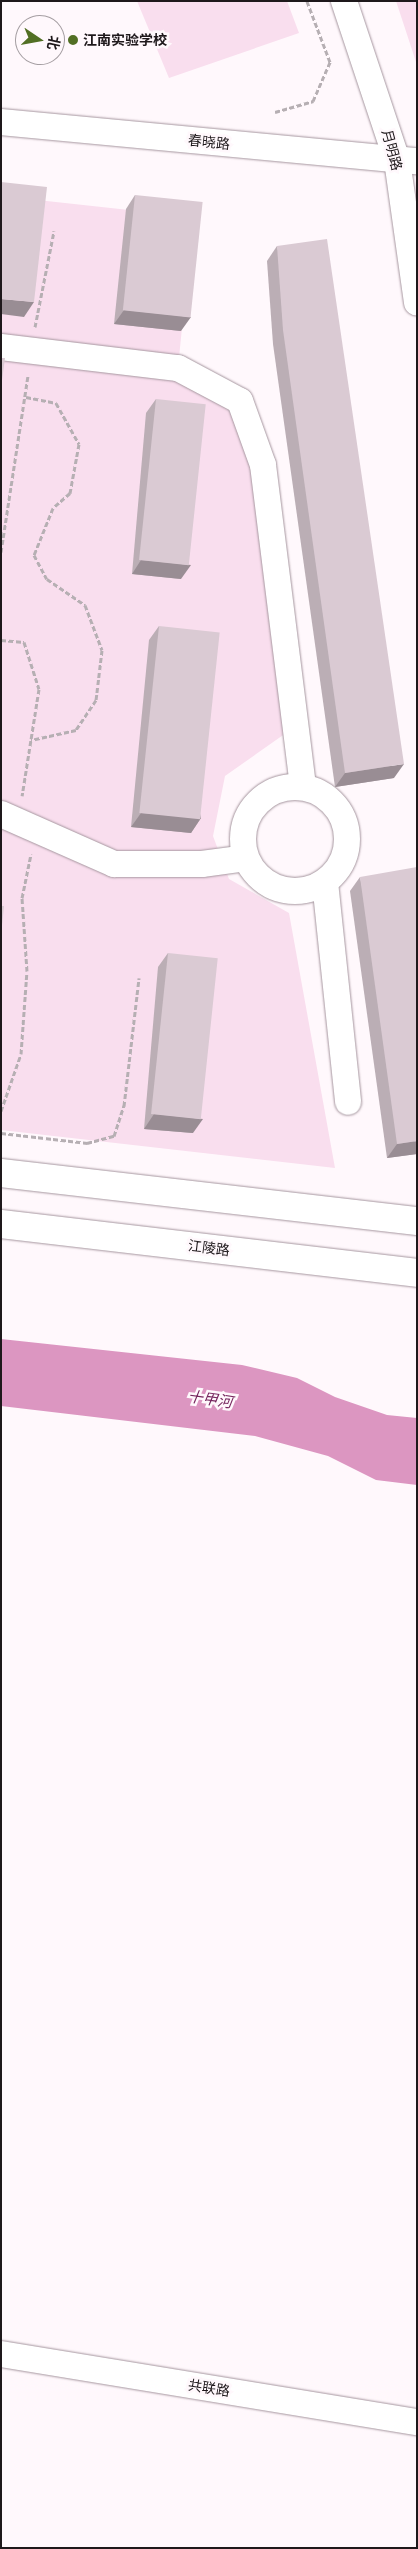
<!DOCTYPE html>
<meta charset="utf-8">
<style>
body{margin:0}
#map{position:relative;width:418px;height:2549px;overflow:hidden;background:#fff8fc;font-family:Roboto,"Noto Sans SC",sans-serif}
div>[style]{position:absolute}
.green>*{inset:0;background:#f9deee}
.water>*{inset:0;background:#dc96c1}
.path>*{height:3px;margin-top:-1.5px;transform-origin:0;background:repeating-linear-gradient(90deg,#b6afb3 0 5px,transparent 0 7.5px)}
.roads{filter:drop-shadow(0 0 1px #a6969f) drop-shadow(0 0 1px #a6969f)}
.minor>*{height:26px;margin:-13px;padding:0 13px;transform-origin:13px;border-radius:13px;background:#fff}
.minor>.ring{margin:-13px;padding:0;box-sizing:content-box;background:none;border:26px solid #fff;border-radius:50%}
.major>*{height:28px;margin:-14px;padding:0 14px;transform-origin:14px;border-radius:14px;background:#fff}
.wall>*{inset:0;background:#bbaeb5}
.shaded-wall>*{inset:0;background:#998d94}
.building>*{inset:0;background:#dacad3;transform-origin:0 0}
.dots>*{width:14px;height:14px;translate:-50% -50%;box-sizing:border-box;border:2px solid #fff8fc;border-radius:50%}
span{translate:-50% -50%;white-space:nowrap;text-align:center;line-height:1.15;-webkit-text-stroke:5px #fff8fc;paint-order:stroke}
.poi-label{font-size:14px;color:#1e181b;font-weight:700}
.left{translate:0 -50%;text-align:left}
.street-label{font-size:14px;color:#1e181b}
.water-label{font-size:15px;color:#76265e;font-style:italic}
.frame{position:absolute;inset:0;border:2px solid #1e181b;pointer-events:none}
.north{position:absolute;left:15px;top:15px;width:50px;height:50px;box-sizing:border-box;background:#fff8fc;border:1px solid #a59ea2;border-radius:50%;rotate:102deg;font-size:14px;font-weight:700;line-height:20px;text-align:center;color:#1e181b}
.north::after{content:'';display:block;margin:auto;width:18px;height:22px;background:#526f24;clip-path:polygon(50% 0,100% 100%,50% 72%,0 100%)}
</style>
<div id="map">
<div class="green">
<i style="clip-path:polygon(137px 1px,287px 1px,299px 33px,169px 78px)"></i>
<i style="clip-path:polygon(396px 1px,417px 1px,417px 65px)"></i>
<i style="clip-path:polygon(1px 196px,193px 217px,178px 368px,240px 401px,296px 726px,225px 776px,213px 836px,229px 879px,289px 913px,335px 1168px,1px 1130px)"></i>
</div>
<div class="water">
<i style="clip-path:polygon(1px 1339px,242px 1365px,297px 1378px,335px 1397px,387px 1415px,417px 1418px,417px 1485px,376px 1480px,328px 1456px,255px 1436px,1px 1406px)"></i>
</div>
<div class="path">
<i style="left:275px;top:112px;width:40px;rotate:-16deg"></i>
<i style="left:313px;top:101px;width:43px;rotate:-66.4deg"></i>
<i style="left:330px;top:62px;width:65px;rotate:-110.7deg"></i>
<i style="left:35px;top:327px;width:98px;rotate:-78.8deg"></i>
<i style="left:26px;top:397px;width:31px;rotate:11deg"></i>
<i style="left:56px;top:403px;width:47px;rotate:60.7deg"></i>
<i style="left:79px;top:444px;width:50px;rotate:100.4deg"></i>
<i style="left:70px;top:493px;width:23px;rotate:139deg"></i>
<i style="left:53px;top:508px;width:51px;rotate:112deg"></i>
<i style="left:34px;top:555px;width:27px;rotate:62deg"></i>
<i style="left:47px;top:579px;width:46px;rotate:34.4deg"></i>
<i style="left:85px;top:605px;width:48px;rotate:69.3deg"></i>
<i style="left:102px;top:650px;width:50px;rotate:96.8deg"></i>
<i style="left:96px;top:700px;width:36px;rotate:124deg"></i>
<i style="left:76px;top:730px;width:46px;rotate:167.5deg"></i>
<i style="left:1px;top:552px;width:179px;rotate:-81.3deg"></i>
<i style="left:1px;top:640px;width:23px;rotate:5deg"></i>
<i style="left:24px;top:642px;width:49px;rotate:72.3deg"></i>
<i style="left:39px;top:689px;width:108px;rotate:99deg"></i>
<i style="left:1px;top:1111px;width:60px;rotate:-70.7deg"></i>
<i style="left:21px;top:1054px;width:83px;rotate:-85.9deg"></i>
<i style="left:27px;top:971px;width:73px;rotate:-93.9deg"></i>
<i style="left:22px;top:898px;width:45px;rotate:-78.4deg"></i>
<i style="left:1px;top:1133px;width:87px;rotate:6.6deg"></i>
<i style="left:87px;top:1143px;width:28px;rotate:-15deg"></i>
<i style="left:114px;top:1136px;width:32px;rotate:-72deg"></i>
<i style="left:124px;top:1106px;width:129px;rotate:-83.3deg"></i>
</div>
<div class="roads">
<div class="minor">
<i style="left:344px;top:1px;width:168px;rotate:71.6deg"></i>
<i style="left:397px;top:160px;width:144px;rotate:82deg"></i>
<i style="left:1px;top:122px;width:418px;rotate:5.4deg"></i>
<i style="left:1px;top:347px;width:178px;rotate:6.8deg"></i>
<i style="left:178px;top:368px;width:70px;rotate:28deg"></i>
<i style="left:240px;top:401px;width:68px;rotate:70.2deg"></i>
<i style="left:263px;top:465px;width:323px;rotate:82.9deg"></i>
<i class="ring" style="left:243px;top:787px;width:78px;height:78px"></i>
<i style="left:1px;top:814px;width:124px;rotate:23.9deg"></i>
<i style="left:114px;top:864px;width:88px"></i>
<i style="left:202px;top:864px;width:44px;rotate:-7.8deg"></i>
<i style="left:325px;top:882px;width:221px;rotate:84deg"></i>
<i style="left:1px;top:2354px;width:422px;rotate:9.3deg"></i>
</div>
<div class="major">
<i style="left:1px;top:1173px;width:419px;rotate:6.6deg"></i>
<i style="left:1px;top:1224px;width:419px;rotate:6.7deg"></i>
</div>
</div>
<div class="wall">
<i style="clip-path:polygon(135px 195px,181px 331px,114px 324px,126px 209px)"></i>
<i style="clip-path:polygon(277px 246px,394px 778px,335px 787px,273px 344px,267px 261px)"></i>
<i style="clip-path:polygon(156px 399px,181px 579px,132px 574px,146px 413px)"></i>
<i style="clip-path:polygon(159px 626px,201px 818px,191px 833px,131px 827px,149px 640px)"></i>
<i style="clip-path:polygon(360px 877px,417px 1154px,387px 1158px,350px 891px)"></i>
<i style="clip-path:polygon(168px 953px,193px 1133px,144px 1129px,158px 967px)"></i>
</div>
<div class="shaded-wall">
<i style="clip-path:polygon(1px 299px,34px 302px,24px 317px,1px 314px)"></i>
<i style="clip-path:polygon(124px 310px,191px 317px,181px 331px,114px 324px)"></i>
<i style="clip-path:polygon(141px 560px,191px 565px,181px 579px,132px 574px)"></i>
<i style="clip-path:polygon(404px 764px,394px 778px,335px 787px,345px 773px)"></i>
<i style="clip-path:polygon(141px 813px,201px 818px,191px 833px,131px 827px)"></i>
<i style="clip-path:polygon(154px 1114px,203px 1119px,193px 1133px,144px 1129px)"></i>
<i style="clip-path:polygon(417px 1141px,417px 1154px,387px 1158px,397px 1144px)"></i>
</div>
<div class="building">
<i style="clip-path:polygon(1px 182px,47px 187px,34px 302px,1px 299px)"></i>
<i style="left:135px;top:195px;width:68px;height:116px;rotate:6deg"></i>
<i style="clip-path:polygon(327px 239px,404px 764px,345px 773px,283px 330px,277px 246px)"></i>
<i style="clip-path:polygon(1px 358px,5px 358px,1px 388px)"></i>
<i style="left:156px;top:399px;width:50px;height:162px;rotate:6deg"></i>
<i style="left:159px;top:626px;width:61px;height:188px;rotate:6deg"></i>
<i style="clip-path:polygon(417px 867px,417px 1141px,397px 1144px,360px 877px)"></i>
<i style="clip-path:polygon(1px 906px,4px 906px,1px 935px)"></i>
<i style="left:168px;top:953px;width:50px;height:162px;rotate:6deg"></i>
</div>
<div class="dots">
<i style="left:73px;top:40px;background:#526f24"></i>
</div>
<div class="poi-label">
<span class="left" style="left:83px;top:40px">江南实验学校</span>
</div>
<div class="street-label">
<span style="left:209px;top:142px;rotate:6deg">春晓路</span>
<span style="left:392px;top:150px;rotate:75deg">月明路</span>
<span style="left:209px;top:1248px;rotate:7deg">江陵路</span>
<span style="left:209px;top:2388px;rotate:9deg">共联路</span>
</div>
<div class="water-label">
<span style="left:210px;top:1400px;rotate:8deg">十甲河</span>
</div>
<div class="frame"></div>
<div class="north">北</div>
</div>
